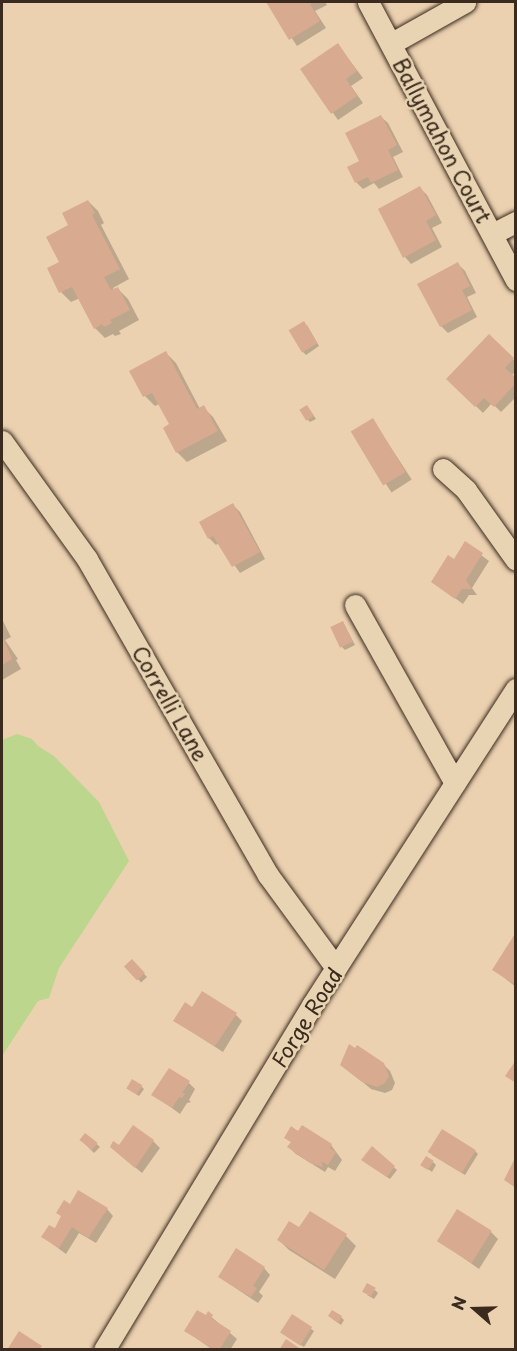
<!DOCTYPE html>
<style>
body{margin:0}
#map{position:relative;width:517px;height:1351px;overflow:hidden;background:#ebd1b0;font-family:"Playpen Sans",sans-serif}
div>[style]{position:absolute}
.green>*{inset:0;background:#bdd68d}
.shadow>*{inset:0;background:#0003;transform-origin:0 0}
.building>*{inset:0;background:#d8ab90;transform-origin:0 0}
.roads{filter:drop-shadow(0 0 2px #3b2a1e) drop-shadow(0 0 2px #3b2a1e)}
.minor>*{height:21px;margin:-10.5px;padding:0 10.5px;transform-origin:10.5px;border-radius:10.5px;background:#e8d4b2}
span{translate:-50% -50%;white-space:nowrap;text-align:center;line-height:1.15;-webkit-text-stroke:5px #e8d4b2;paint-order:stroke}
.street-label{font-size:21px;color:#3b2a1e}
.frame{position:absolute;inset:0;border:3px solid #3b2a1e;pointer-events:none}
.north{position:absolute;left:445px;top:1279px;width:60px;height:60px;-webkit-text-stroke:4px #e8d4b2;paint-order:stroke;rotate:290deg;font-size:16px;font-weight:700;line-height:24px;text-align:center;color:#3b2a1e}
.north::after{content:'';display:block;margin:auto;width:21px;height:27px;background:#3b2a1e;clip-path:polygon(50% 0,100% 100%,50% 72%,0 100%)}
</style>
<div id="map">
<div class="green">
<i style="clip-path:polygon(17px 734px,32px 739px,38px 746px,54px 756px,99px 802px,129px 861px,59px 968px,49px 998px,38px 1001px,2px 1056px,2px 740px)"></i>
</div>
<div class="shadow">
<i style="clip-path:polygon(268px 2px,325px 2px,327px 5px,315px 11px,326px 28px,297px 46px)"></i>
<i style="clip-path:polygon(338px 45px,363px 78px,351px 86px,363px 103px,338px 120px,302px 69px)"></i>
<i style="clip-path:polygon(381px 117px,388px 123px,403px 152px,393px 157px,403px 177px,379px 189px,374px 183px,363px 189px,356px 182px,361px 161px)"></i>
<i style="clip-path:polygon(420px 188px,427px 195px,442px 223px,432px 228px,442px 247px,411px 264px,405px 257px)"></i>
<i style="clip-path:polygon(88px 201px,98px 211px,104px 223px,101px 225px,129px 279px,113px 288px,114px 290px,118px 289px,128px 299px,139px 320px,119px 331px,121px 334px,115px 336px,113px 334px,105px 338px,95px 328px,80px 298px,71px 302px,61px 292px,61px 263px,70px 225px)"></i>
<i style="clip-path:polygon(458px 264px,465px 271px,476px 293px,467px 297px,477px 317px,448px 333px,441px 326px)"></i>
<i style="clip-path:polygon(307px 325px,319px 346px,306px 355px,303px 352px)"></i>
<i style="clip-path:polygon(489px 336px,516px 362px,516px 371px,511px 376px,516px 380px,516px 397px,501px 412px,492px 403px,483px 413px,448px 379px)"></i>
<i style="clip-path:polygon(166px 353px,176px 363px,200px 409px,203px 407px,213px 417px,227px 441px,187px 462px,177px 452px,165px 428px,171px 425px,159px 404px,155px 406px,145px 396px)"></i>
<i style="clip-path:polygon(310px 410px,316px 419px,310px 422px,307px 419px)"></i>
<i style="left:373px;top:420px;width:71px;height:24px;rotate:57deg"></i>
<i style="clip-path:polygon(233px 505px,240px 512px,265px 559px,240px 573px,219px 543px,216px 545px,209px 538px,201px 522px)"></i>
<i style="clip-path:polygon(465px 543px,489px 561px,472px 588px,477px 595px,469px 595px,463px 604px,433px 582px,454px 561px)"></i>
<i style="clip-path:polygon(2px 619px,11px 637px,5px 640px,18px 659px,16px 660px,21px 669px,2px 680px)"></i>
<i style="clip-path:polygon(343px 622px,355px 645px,345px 650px,342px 647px)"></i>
<i style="clip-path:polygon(516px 935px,516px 987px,494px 970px)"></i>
<i style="left:132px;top:961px;width:22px;height:8px;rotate:47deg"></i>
<i style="clip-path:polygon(193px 1009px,236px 1015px,242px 1021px,223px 1052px,175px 1021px)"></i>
<i style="clip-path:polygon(383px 1064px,390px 1071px,395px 1083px,392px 1090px,385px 1093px,371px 1089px,342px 1065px)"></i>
<i style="clip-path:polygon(189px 1083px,195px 1089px,189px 1100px,191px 1102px,187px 1103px,180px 1114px,153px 1094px)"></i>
<i style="clip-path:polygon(141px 1086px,144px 1089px,139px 1096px,131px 1091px)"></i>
<i style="clip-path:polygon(86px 1135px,100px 1147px,94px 1153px,81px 1140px)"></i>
<i style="clip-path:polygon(286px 1138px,331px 1145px,342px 1160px,335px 1171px,328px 1167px,325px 1172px,296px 1154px,289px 1147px,292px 1143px)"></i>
<i style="clip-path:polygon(153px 1141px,160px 1148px,142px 1173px,118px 1153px,119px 1147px)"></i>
<i style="clip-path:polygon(372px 1148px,397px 1170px,390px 1179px,366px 1163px)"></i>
<i style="clip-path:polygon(475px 1151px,478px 1154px,465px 1175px,432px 1155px)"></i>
<i style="clip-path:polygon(433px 1162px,436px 1165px,432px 1172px,425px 1167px)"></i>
<i style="clip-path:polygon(70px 1206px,107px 1209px,113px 1216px,96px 1243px,79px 1233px,66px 1254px,43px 1237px,55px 1231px)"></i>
<i style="clip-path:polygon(310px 1213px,346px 1236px,356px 1246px,335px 1279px,289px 1250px,279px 1240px,300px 1229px)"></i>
<i style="clip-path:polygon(491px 1232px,498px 1239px,479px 1269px,439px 1241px)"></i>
<i style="clip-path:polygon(264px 1268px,270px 1275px,259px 1292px,263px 1296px,258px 1303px,219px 1277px)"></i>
<i style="clip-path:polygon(375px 1290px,378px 1293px,374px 1299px,367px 1295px)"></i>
<i style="clip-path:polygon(208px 1314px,237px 1339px,230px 1350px,213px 1350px,186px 1331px)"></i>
<i style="clip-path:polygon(293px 1316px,314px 1331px,304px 1347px,285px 1335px)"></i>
<i style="clip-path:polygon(341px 1317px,344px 1320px,341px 1325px,333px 1319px)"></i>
</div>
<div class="building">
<i style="clip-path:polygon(266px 2px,314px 2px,310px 4px,320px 21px,289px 40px)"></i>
<i style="clip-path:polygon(338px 43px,357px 71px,346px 79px,357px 96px,331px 114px,300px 69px)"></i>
<i style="clip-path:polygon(381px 115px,397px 145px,388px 150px,398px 170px,371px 183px,368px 177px,355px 183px,347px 167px,359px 161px,345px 133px)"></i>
<i style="clip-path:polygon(420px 186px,436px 215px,426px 221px,436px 240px,403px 258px,378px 209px)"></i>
<i style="clip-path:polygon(88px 200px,95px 213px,92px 215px,120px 269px,104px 277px,111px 290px,118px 287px,130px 310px,110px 320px,112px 323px,104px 327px,102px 324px,94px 329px,72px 287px,59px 293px,47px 268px,59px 262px,46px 237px,68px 225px,62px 213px)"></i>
<i style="clip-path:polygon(458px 262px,470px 286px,462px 290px,472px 310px,440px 327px,417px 284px)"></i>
<i style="left:304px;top:321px;width:26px;height:18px;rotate:59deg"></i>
<i style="clip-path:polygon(489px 334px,514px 358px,505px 368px,516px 378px,516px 383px,494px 407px,484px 398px,475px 407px,446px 379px)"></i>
<i style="clip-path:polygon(166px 351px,197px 409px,204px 405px,218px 431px,176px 453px,163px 428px,169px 424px,152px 393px,143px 397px,129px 371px)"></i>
<i style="left:307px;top:405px;width:13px;height:9px;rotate:58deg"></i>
<i style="left:373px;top:418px;width:63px;height:26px;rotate:59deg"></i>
<i style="clip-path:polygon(233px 503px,260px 552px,232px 567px,213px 536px,208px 539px,199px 522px)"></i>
<i style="clip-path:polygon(465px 541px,483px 553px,466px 580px,472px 589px,462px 589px,455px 599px,431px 582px,448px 555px,454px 559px)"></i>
<i style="left:343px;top:621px;width:23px;height:14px;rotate:65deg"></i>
<i style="clip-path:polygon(3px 638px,12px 659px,2px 665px,2px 639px)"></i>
<i style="clip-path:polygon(516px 932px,516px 985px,492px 970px)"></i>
<i style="left:132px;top:959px;width:19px;height:11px;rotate:47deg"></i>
<i style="clip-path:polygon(202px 991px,237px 1013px,215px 1046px,173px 1021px,185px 1002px,192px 1007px)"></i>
<i style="clip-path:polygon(349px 1044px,355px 1048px,357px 1045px,384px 1063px,389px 1076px,385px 1083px,377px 1087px,362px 1082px,340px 1065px)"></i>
<i style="clip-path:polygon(516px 1060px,516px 1083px,505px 1076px)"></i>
<i style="clip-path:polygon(169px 1068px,190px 1081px,182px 1093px,185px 1094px,182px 1098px,179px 1097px,172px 1108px,151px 1095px)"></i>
<i style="left:132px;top:1079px;width:12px;height:11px;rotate:31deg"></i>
<i style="clip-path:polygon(133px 1125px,154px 1140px,135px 1168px,110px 1147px,113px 1141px,119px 1145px)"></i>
<i style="clip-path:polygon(302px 1125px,332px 1144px,330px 1148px,336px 1152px,328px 1165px,321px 1161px,323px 1167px,310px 1163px,287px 1147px,291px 1142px,284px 1138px,291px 1126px,298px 1131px)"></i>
<i style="left:442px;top:1129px;width:40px;height:27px;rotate:32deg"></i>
<i style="left:85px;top:1133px;width:16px;height:9px;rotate:38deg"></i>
<i style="clip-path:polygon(372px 1146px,395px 1166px,387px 1177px,361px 1160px)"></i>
<i style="left:426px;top:1156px;width:9px;height:11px;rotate:32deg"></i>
<i style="clip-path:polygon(516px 1156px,516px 1188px,504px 1180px)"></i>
<i style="clip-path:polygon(78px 1190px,108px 1208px,88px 1238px,72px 1227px,59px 1248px,41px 1237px,49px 1225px,55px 1228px,61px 1216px,56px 1213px,64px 1200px,70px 1204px)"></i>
<i style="left:457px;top:1209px;width:41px;height:38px;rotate:32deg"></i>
<i style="clip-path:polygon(310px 1211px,347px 1234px,324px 1270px,277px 1240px,289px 1221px,299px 1227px)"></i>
<i style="clip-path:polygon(236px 1248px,265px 1267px,253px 1286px,257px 1288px,251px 1297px,218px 1277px)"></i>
<i style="left:367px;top:1283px;width:10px;height:10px;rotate:29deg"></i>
<i style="clip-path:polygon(197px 1310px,206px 1315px,208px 1311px,213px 1315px,211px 1318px,231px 1331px,219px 1350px,215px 1350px,184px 1331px)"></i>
<i style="clip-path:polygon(332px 1310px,342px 1316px,338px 1323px,328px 1316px)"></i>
<i style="left:292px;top:1314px;width:24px;height:22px;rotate:33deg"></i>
<i style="clip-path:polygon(19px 1331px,42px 1346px,39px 1350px,7px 1350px)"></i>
<i style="clip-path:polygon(286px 1339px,302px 1350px,279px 1350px)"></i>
</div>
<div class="roads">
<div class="minor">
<i style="left:368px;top:2px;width:315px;rotate:62deg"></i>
<i style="left:392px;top:43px;width:84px;rotate:-29.3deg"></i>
<i style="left:492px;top:234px;width:27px;rotate:-27deg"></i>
<i style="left:2px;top:441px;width:145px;rotate:54.2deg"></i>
<i style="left:87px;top:559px;width:364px;rotate:60.2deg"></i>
<i style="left:268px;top:875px;width:115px;rotate:53.8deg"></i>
<i style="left:443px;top:469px;width:31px;rotate:42deg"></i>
<i style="left:466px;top:490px;width:86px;rotate:54.5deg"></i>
<i style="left:355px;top:605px;width:204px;rotate:60.7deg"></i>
<i style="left:104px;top:1350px;width:403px;rotate:-58.9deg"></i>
<i style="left:312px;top:1005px;width:376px;rotate:-57.2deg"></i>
</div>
</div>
<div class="street-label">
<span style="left:443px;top:140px;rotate:62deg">Ballymahon Court</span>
<span style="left:171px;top:703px;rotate:60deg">Correlli Lane</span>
<span style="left:306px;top:1017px;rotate:-58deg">Forge Road</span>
</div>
<div class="frame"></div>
<div class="north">N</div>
</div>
